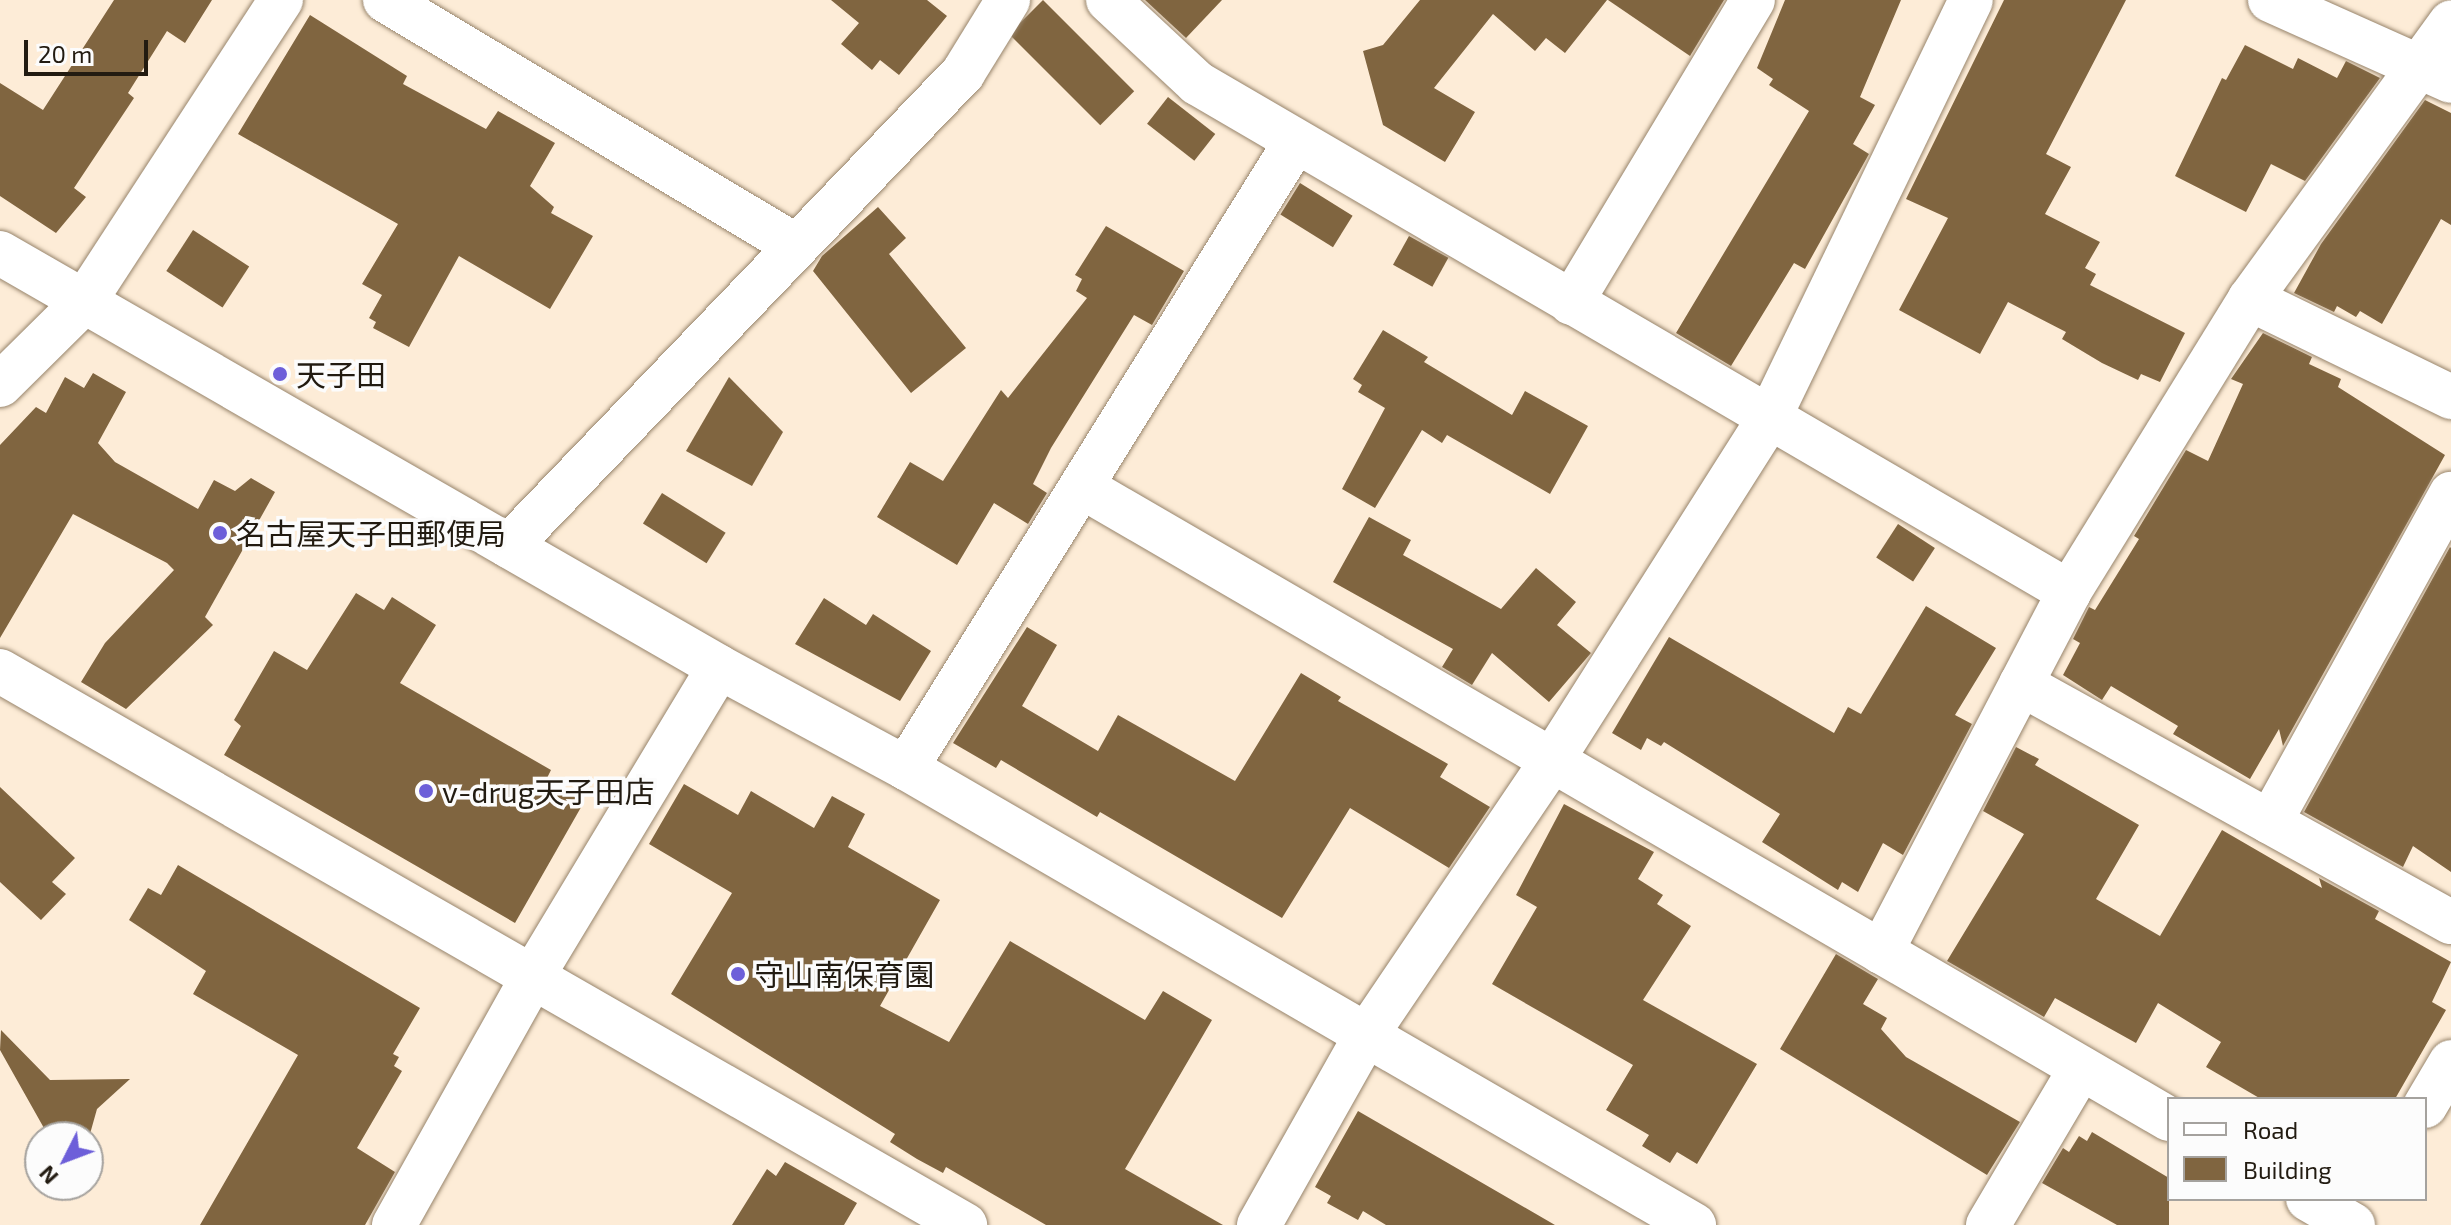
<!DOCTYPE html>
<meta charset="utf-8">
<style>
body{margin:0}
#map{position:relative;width:2451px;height:1225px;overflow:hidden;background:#fdecd7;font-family:"Exo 2","Noto Sans JP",sans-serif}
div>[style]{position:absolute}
.building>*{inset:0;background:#806540;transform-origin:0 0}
.roads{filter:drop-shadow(0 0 2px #97846b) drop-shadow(0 0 2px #97846b)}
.minor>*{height:44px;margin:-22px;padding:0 22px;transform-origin:22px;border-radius:22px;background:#fff}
.dots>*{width:22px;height:22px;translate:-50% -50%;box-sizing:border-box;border:4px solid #fcfcfc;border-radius:50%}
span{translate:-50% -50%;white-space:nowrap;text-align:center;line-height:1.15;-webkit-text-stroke:7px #fcfcfc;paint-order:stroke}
.poi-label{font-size:30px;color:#221b11}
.left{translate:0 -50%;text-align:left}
.legend{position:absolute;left:2167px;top:1097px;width:260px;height:104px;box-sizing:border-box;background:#fcfcfc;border:2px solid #a5a29e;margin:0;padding:10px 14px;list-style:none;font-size:24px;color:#221b11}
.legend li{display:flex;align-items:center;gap:16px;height:40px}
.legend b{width:40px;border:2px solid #a5a29e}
.north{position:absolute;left:24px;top:1121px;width:80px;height:80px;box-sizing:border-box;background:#fcfcfc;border:2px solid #a5a29e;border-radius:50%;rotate:228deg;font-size:22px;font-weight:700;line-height:32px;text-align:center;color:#221b11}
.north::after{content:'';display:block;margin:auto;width:28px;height:36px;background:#6d5fd9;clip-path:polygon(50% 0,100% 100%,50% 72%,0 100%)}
.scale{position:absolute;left:24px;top:40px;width:124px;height:36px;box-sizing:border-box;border:4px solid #221b11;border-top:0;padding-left:10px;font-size:24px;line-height:28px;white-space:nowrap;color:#221b11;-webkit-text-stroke:6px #fcfcfc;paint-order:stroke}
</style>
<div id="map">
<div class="building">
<i style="clip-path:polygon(114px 0,212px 0,185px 43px,167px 31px,128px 93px,134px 98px,74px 188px,86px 197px,56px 233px,0 196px,0 83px,43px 110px)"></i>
<i style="clip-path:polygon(831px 0,927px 0,947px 16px,899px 75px,880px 60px,872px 70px,841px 44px,859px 23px)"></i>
<i style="left:1043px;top:0;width:129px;height:48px;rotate:45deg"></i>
<i style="clip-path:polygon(1145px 0,1222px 0,1186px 38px)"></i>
<i style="clip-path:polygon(1420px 0,1607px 0,1565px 53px,1546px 38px,1535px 51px,1493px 14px,1434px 88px,1475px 112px,1445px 162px,1383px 125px,1363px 51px,1383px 45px)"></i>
<i style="clip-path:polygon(1608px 0,1724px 0,1690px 56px)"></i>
<i style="clip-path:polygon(1785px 0,1901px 0,1860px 97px,1875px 105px,1853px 144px,1869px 154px,1805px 269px,1794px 263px,1731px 366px,1676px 333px,1809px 111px,1769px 85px,1773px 79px,1757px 68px)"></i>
<i style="clip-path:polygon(2004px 0,2126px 0,2046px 154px,2071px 167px,2045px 214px,2100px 242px,2085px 268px,2096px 274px,2090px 285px,2185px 333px,2160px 382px,2141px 374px,2138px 380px,2102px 363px,2062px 339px,2066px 332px,2008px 302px,1980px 354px,1899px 310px,1948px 218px,1906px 199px)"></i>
<i style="clip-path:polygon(310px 15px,407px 76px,403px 84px,486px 129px,498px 111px,555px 143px,530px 186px,554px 207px,551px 213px,593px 236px,550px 309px,459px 256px,409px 347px,373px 328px,376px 322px,369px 318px,382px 295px,362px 284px,398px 224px,238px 134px)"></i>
<i style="clip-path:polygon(2245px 45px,2293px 69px,2298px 58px,2337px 78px,2346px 61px,2380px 78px,2305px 181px,2271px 164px,2246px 212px,2175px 176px,2222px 78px,2226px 80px)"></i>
<i style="left:1168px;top:97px;width:60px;height:34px;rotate:38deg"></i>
<i style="clip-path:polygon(2425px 100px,2451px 113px,2451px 225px,2441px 219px,2382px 324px,2360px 311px,2356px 317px,2337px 306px,2334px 312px,2294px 293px,2321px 244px)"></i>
<i style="left:1300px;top:183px;width:62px;height:37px;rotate:32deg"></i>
<i style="clip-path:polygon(878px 207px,906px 238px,889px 254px,966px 348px,911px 393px,813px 271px,822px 256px)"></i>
<i style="clip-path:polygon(1106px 226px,1184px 271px,1152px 325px,1134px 315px,1051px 448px,1033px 484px,1047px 493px,1028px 524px,994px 503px,957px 565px,877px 517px,910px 462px,943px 481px,1001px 390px,1008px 398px,1087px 298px,1076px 291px,1082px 279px,1075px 275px)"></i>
<i style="left:193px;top:230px;width:67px;height:49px;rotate:33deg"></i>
<i style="left:1409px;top:236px;width:45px;height:33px;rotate:29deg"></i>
<i style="clip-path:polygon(1383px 330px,1428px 357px,1424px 362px,1512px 415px,1525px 391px,1588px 426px,1550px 494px,1447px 435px,1442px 443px,1422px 430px,1375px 508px,1342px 489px,1385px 408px,1358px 392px,1362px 385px,1353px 379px)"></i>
<i style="clip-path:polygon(2263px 333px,2312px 357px,2309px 364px,2341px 379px,2338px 387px,2445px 455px,2283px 746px,2279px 729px,2250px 779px,2173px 734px,2178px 726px,2111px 686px,2102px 700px,2063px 675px,2080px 643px,2073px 639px,2089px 607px,2095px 610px,2139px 539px,2134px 536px,2186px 450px,2208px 461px,2243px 384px,2231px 379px)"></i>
<i style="clip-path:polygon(93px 373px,126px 392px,98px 443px,115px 462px,198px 509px,214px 480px,235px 491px,251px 478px,275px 492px,205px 617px,213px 625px,126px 709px,81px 682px,105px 643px,174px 570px,167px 563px,73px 514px,0 638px,0 445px,36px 407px,46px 413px,65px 377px,84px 388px)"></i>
<i style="clip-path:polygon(729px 377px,783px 432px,752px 486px,686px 451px)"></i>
<i style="left:662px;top:493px;width:75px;height:36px;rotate:32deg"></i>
<i style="clip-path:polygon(1369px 517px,1411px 540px,1403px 555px,1501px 609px,1536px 568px,1576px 602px,1557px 625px,1591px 653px,1549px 702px,1492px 653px,1472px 685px,1442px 667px,1453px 649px,1333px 582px)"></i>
<i style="left:1898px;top:524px;width:44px;height:40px;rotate:33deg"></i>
<i style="clip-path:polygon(2450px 547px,2451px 548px,2451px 872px,2413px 846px,2403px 867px,2304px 812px)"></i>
<i style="clip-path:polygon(356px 593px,384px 610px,392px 597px,436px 625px,400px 683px,551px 770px,546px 780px,584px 802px,515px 923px,224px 755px,241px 726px,234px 720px,274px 651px,307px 670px)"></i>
<i style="clip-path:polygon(824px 598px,866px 625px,873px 614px,931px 651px,900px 701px,795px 644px)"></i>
<i style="clip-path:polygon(1926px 606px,1996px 648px,1955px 715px,1972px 724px,1903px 855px,1883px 843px,1858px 892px,1842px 882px,1838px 890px,1762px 842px,1780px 814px,1664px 742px,1661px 746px,1647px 738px,1641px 750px,1612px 733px,1669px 637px,1834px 733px,1848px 707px,1861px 714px)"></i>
<i style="clip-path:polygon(1027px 627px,1057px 645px,1022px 706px,1098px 751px,1118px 715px,1235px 781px,1301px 673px,1341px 697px,1338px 701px,1448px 764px,1440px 777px,1490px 807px,1449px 868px,1350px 808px,1282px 918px,1100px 812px,1097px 817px,1001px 760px,996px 768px,953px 743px)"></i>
<i style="clip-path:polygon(2016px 747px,2039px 759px,2035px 765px,2139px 825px,2096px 899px,2160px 936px,2222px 830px,2322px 888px,2319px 878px,2379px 911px,2375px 919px,2451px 962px,2432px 1002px,2446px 1010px,2395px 1099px,2261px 1099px,2206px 1067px,2221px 1042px,2158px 1003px,2136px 1043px,2055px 998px,2044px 1017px,1947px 961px,2024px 834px,1983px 811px)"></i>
<i style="clip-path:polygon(684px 784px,738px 815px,751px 791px,814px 828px,832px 796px,865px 814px,848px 847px,940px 900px,880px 1006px,949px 1042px,1010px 941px,1145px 1020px,1163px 991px,1212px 1020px,1125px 1169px,1223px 1225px,1046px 1225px,946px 1167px,943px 1173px,917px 1159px,890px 1142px,895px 1134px,671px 994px,732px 893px,649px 844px)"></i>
<i style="clip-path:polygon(0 787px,75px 858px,52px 882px,66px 894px,41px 920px,0 882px)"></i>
<i style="clip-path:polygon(1564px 804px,1654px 852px,1638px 879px,1663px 895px,1657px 904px,1691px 926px,1643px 1000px,1757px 1064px,1697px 1164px,1677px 1152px,1670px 1163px,1642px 1146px,1649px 1135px,1606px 1110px,1633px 1065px,1492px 984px,1537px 907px,1516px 895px)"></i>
<i style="clip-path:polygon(178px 865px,420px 1008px,393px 1054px,399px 1057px,394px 1066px,402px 1071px,357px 1148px,395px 1172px,365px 1225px,200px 1225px,298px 1055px,193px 994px,206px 971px,129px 920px,148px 888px,161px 895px)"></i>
<i style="clip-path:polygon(1836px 954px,1878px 979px,1863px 1004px,1887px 1018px,1881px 1029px,1906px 1057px,2020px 1122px,1987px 1175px,1780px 1049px)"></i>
<i style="clip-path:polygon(1px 1030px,50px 1080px,130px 1079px,97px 1109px,88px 1141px,88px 1137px,49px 1137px,0 1050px)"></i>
<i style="clip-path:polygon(1358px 1111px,1555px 1225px,1386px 1225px,1363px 1211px,1358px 1220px,1327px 1203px,1331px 1196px,1315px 1187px)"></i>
<i style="clip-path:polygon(2092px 1132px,2169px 1178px,2169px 1225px,2117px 1225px,2042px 1183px,2063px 1148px,2069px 1152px,2079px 1136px,2087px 1141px)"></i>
<i style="clip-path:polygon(785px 1162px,857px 1203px,844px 1225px,732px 1225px,767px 1169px,776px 1176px)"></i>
</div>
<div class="roads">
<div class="minor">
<i style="left:385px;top:0;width:479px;rotate:30.9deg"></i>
<i style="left:1108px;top:0;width:122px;rotate:43deg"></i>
<i style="left:1197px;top:83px;width:1010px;rotate:30.27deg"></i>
<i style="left:2270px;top:0;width:198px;rotate:24.1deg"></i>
<i style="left:0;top:253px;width:830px;rotate:29.93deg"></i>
<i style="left:719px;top:667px;width:213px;rotate:28.4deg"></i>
<i style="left:906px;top:768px;width:911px;rotate:30.11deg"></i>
<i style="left:2250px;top:299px;width:224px;rotate:26deg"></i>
<i style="left:1571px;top:303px;width:353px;rotate:-59deg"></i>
<i style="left:0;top:385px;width:118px;rotate:-44.7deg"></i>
<i style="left:84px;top:302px;width:361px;rotate:-56.9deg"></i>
<i style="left:1084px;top:488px;width:1255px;rotate:30.18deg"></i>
<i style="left:509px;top:546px;width:656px;rotate:-46.17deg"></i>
<i style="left:963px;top:73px;width:86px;rotate:-58.3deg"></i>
<i style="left:0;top:671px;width:1113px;rotate:29.86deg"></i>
<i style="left:2021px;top:684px;width:491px;rotate:29deg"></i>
<i style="left:906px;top:768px;width:738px;rotate:-58.12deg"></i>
<i style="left:2270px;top:822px;width:375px;rotate:-61.1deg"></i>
<i style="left:1881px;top:952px;width:406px;rotate:-62.4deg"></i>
<i style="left:2069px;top:592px;width:344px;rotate:-58.3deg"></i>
<i style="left:2250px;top:299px;width:342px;rotate:-54deg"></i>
<i style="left:2425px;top:1106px;width:51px;rotate:-59.4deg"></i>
<i style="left:2308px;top:1199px;width:52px;rotate:30deg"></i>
<i style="left:394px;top:1225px;width:287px;rotate:-60.8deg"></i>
<i style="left:534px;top:974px;width:358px;rotate:-58.9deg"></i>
<i style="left:1259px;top:1225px;width:216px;rotate:-60.6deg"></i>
<i style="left:1365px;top:1037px;width:332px;rotate:-55.9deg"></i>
<i style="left:1551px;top:762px;width:405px;rotate:-57.6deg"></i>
<i style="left:1768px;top:420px;width:466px;rotate:-64.2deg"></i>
<i style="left:1988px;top:1225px;width:182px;rotate:-59.4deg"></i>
</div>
</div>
<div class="dots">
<i style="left:280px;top:374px;background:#6d5fd9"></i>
<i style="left:220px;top:533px;background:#6d5fd9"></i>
<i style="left:426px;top:791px;background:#6d5fd9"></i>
<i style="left:738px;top:974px;background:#6d5fd9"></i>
</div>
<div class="poi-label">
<span class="left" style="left:296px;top:374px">天子田</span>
<span class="left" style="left:236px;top:533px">名古屋天子田郵便局</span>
<span class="left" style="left:442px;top:791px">v-drug天子田店</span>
<span class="left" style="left:754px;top:974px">守山南保育園</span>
</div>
<ul class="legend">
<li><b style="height:10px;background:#fff"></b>Road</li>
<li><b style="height:22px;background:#806540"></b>Building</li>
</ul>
<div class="north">N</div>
<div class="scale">20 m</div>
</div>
